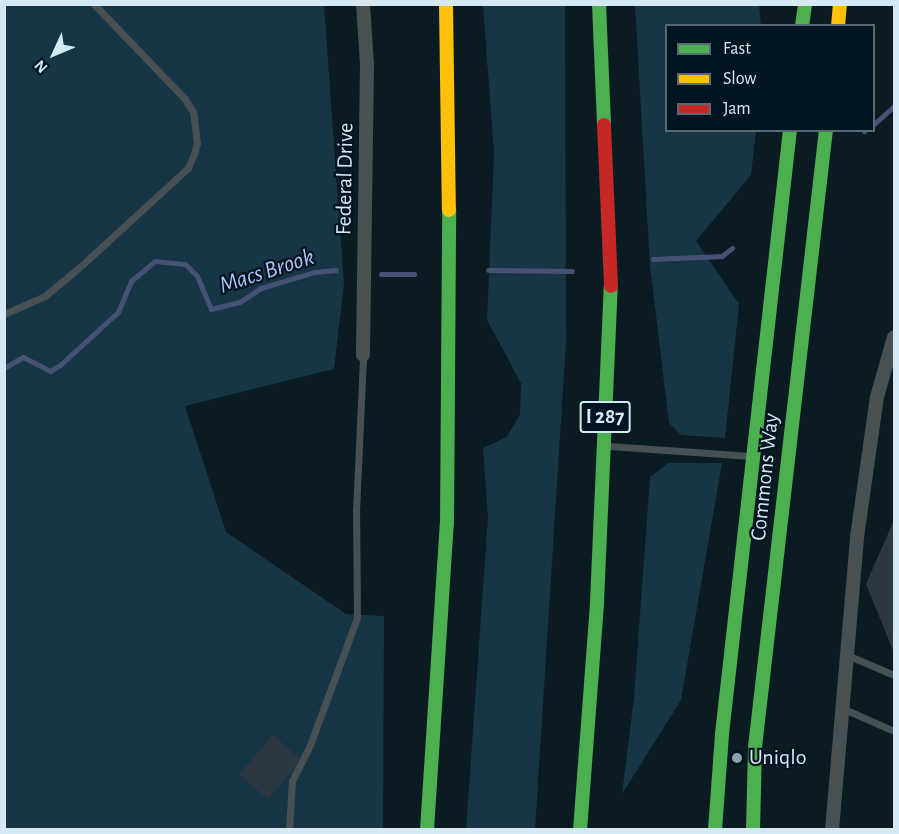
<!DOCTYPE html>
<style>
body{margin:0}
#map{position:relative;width:899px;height:834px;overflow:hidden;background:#0a1b22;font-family:"Alegreya Sans",sans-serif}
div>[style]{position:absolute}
.green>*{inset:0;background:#173645}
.stream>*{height:5px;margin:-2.5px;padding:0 2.5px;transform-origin:2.5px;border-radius:2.5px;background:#465275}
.building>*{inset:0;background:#2b3842;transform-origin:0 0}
.lane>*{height:7px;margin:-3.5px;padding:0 3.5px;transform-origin:3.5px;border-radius:3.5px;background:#475052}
.street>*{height:14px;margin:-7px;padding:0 7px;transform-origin:7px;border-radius:7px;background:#475052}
.fast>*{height:14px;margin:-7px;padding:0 7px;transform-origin:7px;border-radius:7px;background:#4caf50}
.slow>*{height:14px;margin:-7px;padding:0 7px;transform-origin:7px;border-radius:7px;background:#ffc107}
.jam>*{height:14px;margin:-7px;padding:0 7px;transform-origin:7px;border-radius:7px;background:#c62828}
.dots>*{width:16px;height:16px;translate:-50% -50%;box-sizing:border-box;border:3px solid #001520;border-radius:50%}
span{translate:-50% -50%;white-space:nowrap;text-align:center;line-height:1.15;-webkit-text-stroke:4.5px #001520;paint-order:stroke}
.shield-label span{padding:2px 4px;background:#001520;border:2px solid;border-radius:4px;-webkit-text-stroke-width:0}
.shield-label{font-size:21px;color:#d6e8f2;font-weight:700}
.street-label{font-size:22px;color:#d6e8f2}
.poi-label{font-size:22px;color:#d6e8f2}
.left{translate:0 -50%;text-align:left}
.water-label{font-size:24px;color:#b2c1f5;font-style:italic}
.frame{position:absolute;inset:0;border:6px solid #d6e8f2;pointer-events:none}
.legend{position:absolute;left:665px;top:24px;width:210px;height:108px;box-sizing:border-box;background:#001520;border:2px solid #566974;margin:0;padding:8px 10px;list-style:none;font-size:18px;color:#d6e8f2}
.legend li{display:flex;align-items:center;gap:12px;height:30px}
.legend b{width:30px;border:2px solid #566974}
.north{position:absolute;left:24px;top:24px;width:60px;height:60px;-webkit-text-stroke:4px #001520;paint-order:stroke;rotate:226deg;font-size:16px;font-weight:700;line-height:24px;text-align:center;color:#d6e8f2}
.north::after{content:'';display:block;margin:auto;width:21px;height:27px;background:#d6e8f2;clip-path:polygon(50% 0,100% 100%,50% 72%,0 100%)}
</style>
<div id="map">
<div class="green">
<i style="clip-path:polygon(4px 5px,324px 5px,344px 284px,334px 369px,185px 406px,226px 532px,346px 614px,384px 616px,383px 829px,5px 829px)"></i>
<i style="clip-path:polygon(483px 5px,565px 5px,566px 342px,535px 829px,466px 829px,488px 518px,483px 448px,507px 437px,520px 414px,521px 383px,487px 320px,494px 153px)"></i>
<i style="clip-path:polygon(635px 5px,759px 5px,761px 25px,666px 26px,666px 130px,756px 131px,751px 175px,696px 241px,739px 304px,725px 438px,681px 435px,669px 423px,650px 265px)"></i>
<i style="clip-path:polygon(668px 463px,722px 463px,681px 700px,622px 794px,634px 698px,650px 477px)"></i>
</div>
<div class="stream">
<i style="left:874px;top:124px;width:27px;rotate:-42deg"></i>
<i style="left:864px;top:131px;width:1px;rotate:-45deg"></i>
<i style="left:653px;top:259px;width:69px;rotate:-2.5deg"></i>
<i style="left:722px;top:256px;width:13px;rotate:-39deg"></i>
<i style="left:488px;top:270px;width:84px;rotate:0.7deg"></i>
<i style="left:381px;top:274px;width:33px"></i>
<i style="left:4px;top:368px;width:22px;rotate:-30deg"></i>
<i style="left:23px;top:357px;width:30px;rotate:27deg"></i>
<i style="left:50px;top:371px;width:12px;rotate:-31deg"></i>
<i style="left:60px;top:365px;width:79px;rotate:-42.4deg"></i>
<i style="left:118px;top:312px;width:34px;rotate:-67deg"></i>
<i style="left:131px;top:281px;width:31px;rotate:-40deg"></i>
<i style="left:155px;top:261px;width:30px;rotate:6deg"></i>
<i style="left:185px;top:264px;width:17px;rotate:45deg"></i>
<i style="left:197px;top:276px;width:36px;rotate:67deg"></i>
<i style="left:211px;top:309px;width:30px;rotate:-14deg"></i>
<i style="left:240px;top:302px;width:25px;rotate:-34deg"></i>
<i style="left:261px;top:288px;width:55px;rotate:-16.8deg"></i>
<i style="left:314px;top:272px;width:22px;rotate:-5deg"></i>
</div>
<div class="building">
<i style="clip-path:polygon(894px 520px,894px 653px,866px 584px)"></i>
<i style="left:273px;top:735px;width:38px;height:52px;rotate:41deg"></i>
</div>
<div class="lane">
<i style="left:4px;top:314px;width:45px;rotate:-23.7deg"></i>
<i style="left:45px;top:296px;width:48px;rotate:-40deg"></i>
<i style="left:82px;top:265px;width:144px;rotate:-42.5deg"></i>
<i style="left:188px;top:168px;width:15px;rotate:-67deg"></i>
<i style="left:194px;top:154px;width:11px;rotate:-75deg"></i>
<i style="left:197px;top:143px;width:31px;rotate:-97deg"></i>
<i style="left:193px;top:112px;width:15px;rotate:-122deg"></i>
<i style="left:185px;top:99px;width:132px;rotate:-133.8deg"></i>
<i style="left:609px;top:446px;width:142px;rotate:4deg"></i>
<i style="left:847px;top:655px;width:51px;rotate:23.1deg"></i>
<i style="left:842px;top:708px;width:57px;rotate:23.9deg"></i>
<i style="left:289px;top:830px;width:49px;rotate:-86.5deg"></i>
<i style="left:292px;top:781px;width:40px;rotate:-63.4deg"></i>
<i style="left:310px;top:745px;width:135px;rotate:-69.7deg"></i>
<i style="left:357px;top:618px;width:106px;rotate:-90.5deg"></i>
<i style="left:356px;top:512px;width:157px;rotate:-87.4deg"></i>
</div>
<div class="street">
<i style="left:363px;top:4px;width:61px;rotate:86.2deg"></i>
<i style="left:367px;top:65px;width:290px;rotate:90.8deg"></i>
<i style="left:832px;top:830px;width:294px;rotate:-85.1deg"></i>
<i style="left:857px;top:537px;width:141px;rotate:-81.9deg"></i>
<i style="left:877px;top:397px;width:62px;rotate:-74.2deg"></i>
</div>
<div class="fast">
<i style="left:599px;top:4px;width:121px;rotate:87.6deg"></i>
<i style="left:802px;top:26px;width:22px;rotate:-82deg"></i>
<i style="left:427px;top:830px;width:307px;rotate:-86.3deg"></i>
<i style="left:447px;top:524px;width:314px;rotate:-89.6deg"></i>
<i style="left:580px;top:830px;width:229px;rotate:-85.7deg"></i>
<i style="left:597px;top:602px;width:316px;rotate:-87.5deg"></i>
<i style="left:715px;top:830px;width:96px;rotate:-85.8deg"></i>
<i style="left:722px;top:734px;width:608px;rotate:-83.58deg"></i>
<i style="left:753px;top:830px;width:83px;rotate:-88.6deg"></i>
<i style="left:755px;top:747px;width:621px;rotate:-83.44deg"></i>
</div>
<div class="slow">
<i style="left:446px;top:4px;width:206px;rotate:89.2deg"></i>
<i style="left:838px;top:26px;width:22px;rotate:-85deg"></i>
</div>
<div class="jam">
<i style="left:604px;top:125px;width:161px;rotate:87.5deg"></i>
</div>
<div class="dots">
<i style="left:737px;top:758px;background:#8fa0a9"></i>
</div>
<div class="shield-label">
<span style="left:605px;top:417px">I 287</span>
</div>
<div class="street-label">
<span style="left:345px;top:179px;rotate:-89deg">Federal Drive</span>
<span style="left:765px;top:477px;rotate:-84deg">Commons Way</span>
</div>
<div class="poi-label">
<span class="left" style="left:749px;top:758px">Uniqlo</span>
</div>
<div class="water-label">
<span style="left:267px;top:272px;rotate:-18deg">Macs Brook</span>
</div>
<div class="frame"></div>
<ul class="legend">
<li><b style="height:8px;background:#4caf50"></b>Fast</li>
<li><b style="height:8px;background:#ffc107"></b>Slow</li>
<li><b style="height:8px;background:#c62828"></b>Jam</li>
</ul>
<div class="north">N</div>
</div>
